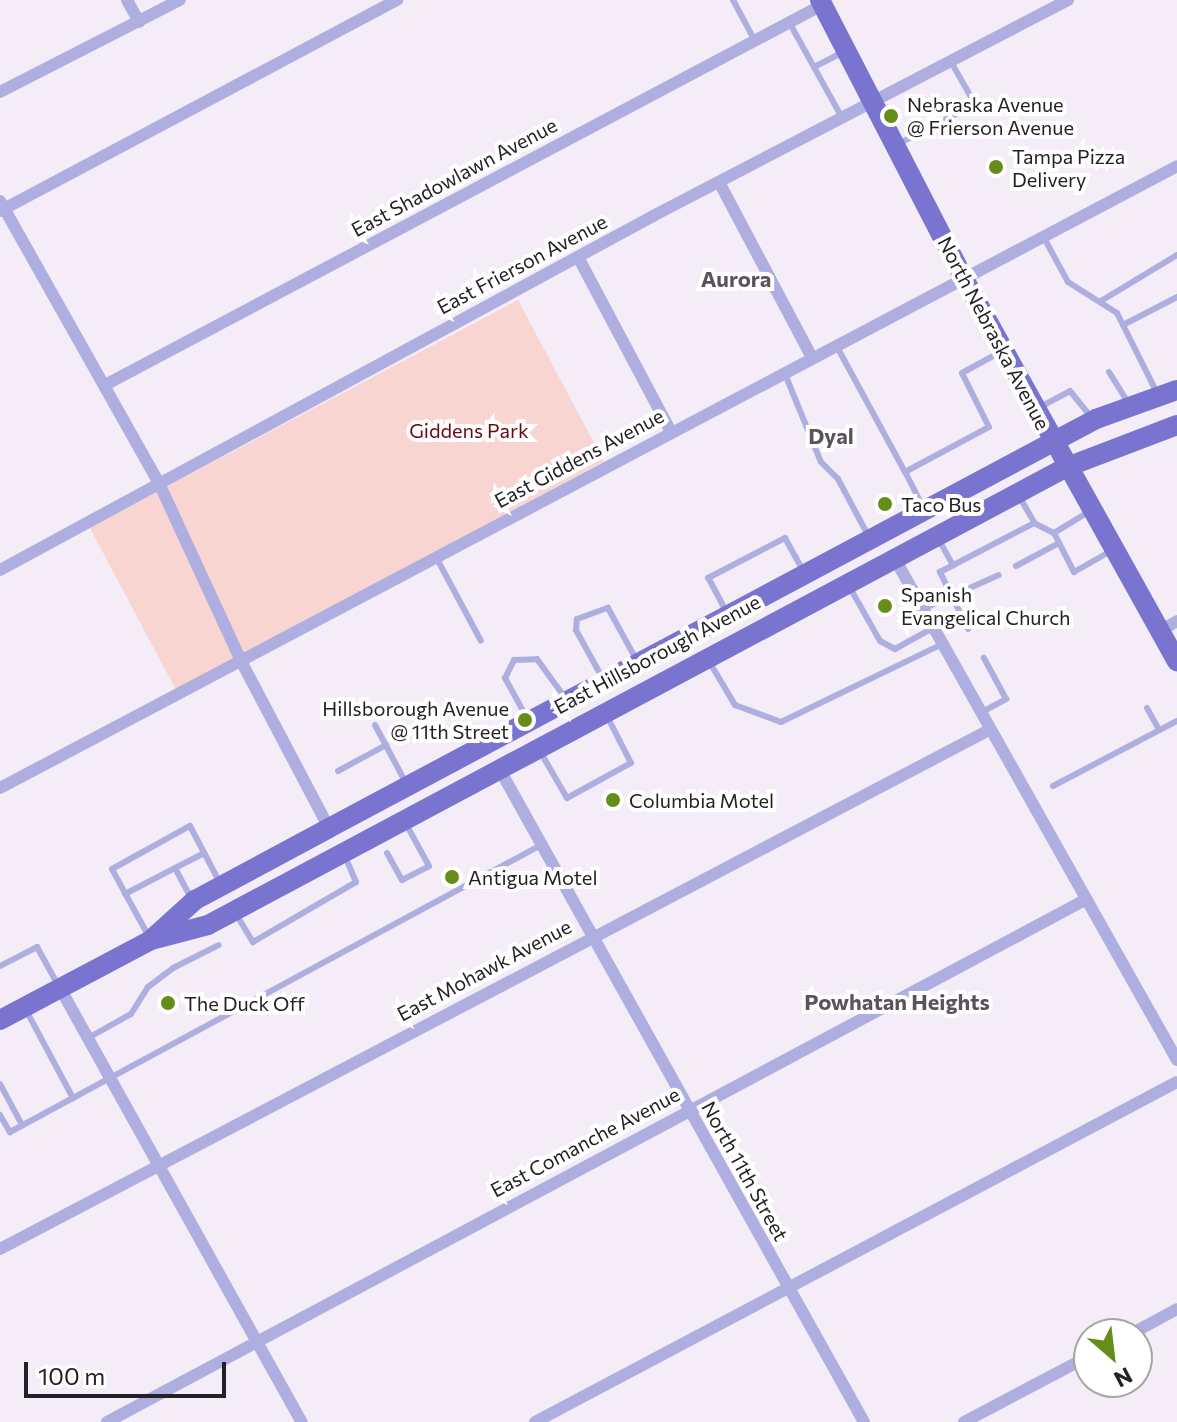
<!DOCTYPE html>
<style>
body{margin:0}
#map{position:relative;width:1177px;height:1422px;overflow:hidden;background:#f4ecf6;font-family:Commissioner,sans-serif}
div>[style]{position:absolute}
.green>*{inset:0;background:#f9d5d1;transform-origin:0 0}
.lane>*{height:6px;margin:-3px;padding:0 3px;transform-origin:3px;border-radius:3px;background:#aeaee1}
.street>*{height:12px;margin:-6px;padding:0 6px;transform-origin:6px;border-radius:6px;background:#aeaee1}
.primary>*{height:20px;margin:-10px;padding:0 10px;transform-origin:10px;border-radius:10px;background:#7974cf}
.dots>*{width:22px;height:22px;translate:-50% -50%;box-sizing:border-box;border:4px solid #fff;border-radius:50%}
span{translate:-50% -50%;white-space:nowrap;text-align:center;line-height:1.15;-webkit-text-stroke:8px #fff;paint-order:stroke}
.poi-label{font-size:20px;color:#232124}
.left{translate:0 -50%;text-align:left}
.right{translate:-100% -50%;text-align:right}
.street-label{font-size:20px;color:#232124}
.park-label{font-size:20px;color:#6a070e}
.neighbourhood-label{font-size:22px;color:#5a535c;font-weight:700}
.north{position:absolute;left:1073px;top:1318px;width:80px;height:80px;box-sizing:border-box;background:#fff;border:2px solid #a7a6a7;border-radius:50%;rotate:152deg;font-size:22px;font-weight:700;line-height:32px;text-align:center;color:#232124}
.north::after{content:'';display:block;margin:auto;width:28px;height:36px;background:#668d19;clip-path:polygon(50% 0,100% 100%,50% 72%,0 100%)}
.scale{position:absolute;left:24px;top:1362px;width:202px;height:36px;box-sizing:border-box;border:4px solid #232124;border-top:0;padding-left:10px;font-size:24px;line-height:28px;white-space:nowrap;color:#232124;-webkit-text-stroke:6px #fff;paint-order:stroke}
</style>
<div id="map">
<div class="green">
<i style="left:518px;top:300px;width:183px;height:485px;rotate:62deg"></i>
</div>
<div class="lane">
<i style="left:733px;top:0;width:47px;rotate:61.8deg"></i>
<i style="left:789px;top:22px;width:107px;rotate:61deg"></i>
<i style="left:814px;top:67px;width:33px;rotate:-27deg"></i>
<i style="left:898px;top:144px;width:87px;rotate:-27.5deg"></i>
<i style="left:975px;top:104px;width:51px;rotate:-119.6deg"></i>
<i style="left:1043px;top:236px;width:52px;rotate:61.5deg"></i>
<i style="left:1068px;top:282px;width:58px;rotate:32.3deg"></i>
<i style="left:1117px;top:313px;width:89px;rotate:63.4deg"></i>
<i style="left:1101px;top:301px;width:89px;rotate:-31.2deg"></i>
<i style="left:1123px;top:325px;width:61px;rotate:-27.4deg"></i>
<i style="left:836px;top:345px;width:145px;rotate:61.5deg"></i>
<i style="left:1109px;top:372px;width:36px;rotate:58deg"></i>
<i style="left:785px;top:374px;width:95px;rotate:67.8deg"></i>
<i style="left:821px;top:462px;width:24px;rotate:45deg"></i>
<i style="left:838px;top:479px;width:66px;rotate:61.9deg"></i>
<i style="left:1040px;top:407px;width:34px;rotate:-28deg"></i>
<i style="left:1070px;top:391px;width:35px;rotate:51deg"></i>
<i style="left:1019px;top:496px;width:32px;rotate:60deg"></i>
<i style="left:923px;top:507px;width:39px;rotate:-117deg"></i>
<i style="left:905px;top:472px;width:95px;rotate:-28.2deg"></i>
<i style="left:989px;top:427px;width:60px;rotate:-116.6deg"></i>
<i style="left:962px;top:373px;width:46px;rotate:-28.8deg"></i>
<i style="left:1090px;top:511px;width:42px;rotate:148.6deg"></i>
<i style="left:1054px;top:533px;width:44px;rotate:62.9deg"></i>
<i style="left:1074px;top:572px;width:43px;rotate:-29.6deg"></i>
<i style="left:939px;top:540px;width:29px;rotate:61deg"></i>
<i style="left:436px;top:557px;width:95px;rotate:61.8deg"></i>
<i style="left:1016px;top:566px;width:49px;rotate:-28.1deg"></i>
<i style="left:849px;top:586px;width:63px;rotate:60.6deg"></i>
<i style="left:880px;top:641px;width:17px;rotate:28deg"></i>
<i style="left:895px;top:649px;width:43px;rotate:-28.9deg"></i>
<i style="left:923px;top:609px;width:83px;rotate:-24.1deg"></i>
<i style="left:727px;top:613px;width:40px;rotate:-118deg"></i>
<i style="left:708px;top:578px;width:87px;rotate:-27.5deg"></i>
<i style="left:785px;top:538px;width:38px;rotate:61deg"></i>
<i style="left:968px;top:629px;width:64px;rotate:-116.2deg"></i>
<i style="left:940px;top:572px;width:106px;rotate:-27.5deg"></i>
<i style="left:1034px;top:523px;width:22px;rotate:27deg"></i>
<i style="left:710px;top:663px;width:49px;rotate:59.2deg"></i>
<i style="left:735px;top:705px;width:49px;rotate:20.3deg"></i>
<i style="left:781px;top:722px;width:179px;rotate:-25.8deg"></i>
<i style="left:603px;top:679px;width:56px;rotate:-118.9deg"></i>
<i style="left:576px;top:630px;width:11px;rotate:-85deg"></i>
<i style="left:577px;top:619px;width:33px;rotate:-20deg"></i>
<i style="left:608px;top:608px;width:60px;rotate:61.3deg"></i>
<i style="left:1147px;top:708px;width:25px;rotate:61deg"></i>
<i style="left:980px;top:713px;width:30px;rotate:-28deg"></i>
<i style="left:1006px;top:699px;width:47px;rotate:-118.2deg"></i>
<i style="left:527px;top:718px;width:46px;rotate:-118.8deg"></i>
<i style="left:505px;top:678px;width:20px;rotate:-63deg"></i>
<i style="left:514px;top:660px;width:23px;rotate:-2deg"></i>
<i style="left:537px;top:659px;width:49px;rotate:54.1deg"></i>
<i style="left:375px;top:725px;width:66px;rotate:61.9deg"></i>
<i style="left:541px;top:753px;width:52px;rotate:60deg"></i>
<i style="left:567px;top:798px;width:73px;rotate:-28.7deg"></i>
<i style="left:631px;top:763px;width:53px;rotate:-117.1deg"></i>
<i style="left:338px;top:771px;width:55px;rotate:-28.4deg"></i>
<i style="left:1053px;top:786px;width:140px;rotate:-27.7deg"></i>
<i style="left:387px;top:853px;width:31px;rotate:61deg"></i>
<i style="left:402px;top:880px;width:30px;rotate:-27deg"></i>
<i style="left:429px;top:866px;width:48px;rotate:-118.7deg"></i>
<i style="left:125px;top:894px;width:56px;rotate:-27.5deg"></i>
<i style="left:192px;top:900px;width:36px;rotate:-118deg"></i>
<i style="left:175px;top:868px;width:33px;rotate:-27deg"></i>
<i style="left:236px;top:914px;width:33px;rotate:59deg"></i>
<i style="left:253px;top:942px;width:119px;rotate:-30.2deg"></i>
<i style="left:356px;top:882px;width:28px;rotate:-113deg"></i>
<i style="left:149px;top:937px;width:77px;rotate:-118.6deg"></i>
<i style="left:112px;top:869px;width:89px;rotate:-28.9deg"></i>
<i style="left:190px;top:826px;width:62px;rotate:62.2deg"></i>
<i style="left:0;top:966px;width:42px;rotate:-27.2deg"></i>
<i style="left:37px;top:947px;width:43px;rotate:61.1deg"></i>
<i style="left:26px;top:1010px;width:100px;rotate:61.9deg"></i>
<i style="left:88px;top:1038px;width:49px;rotate:-29.2deg"></i>
<i style="left:131px;top:1014px;width:32px;rotate:-58deg"></i>
<i style="left:148px;top:987px;width:31px;rotate:-37deg"></i>
<i style="left:173px;top:968px;width:51px;rotate:-26.6deg"></i>
<i style="left:0;top:1084px;width:47px;rotate:61.8deg"></i>
<i style="left:0;top:1115px;width:20px;rotate:60deg"></i>
<i style="left:10px;top:1132px;width:604px;rotate:-28.39deg"></i>
</div>
<div class="street">
<i style="left:127px;top:0;width:25px;rotate:61deg"></i>
<i style="left:0;top:92px;width:202px;rotate:-27.1deg"></i>
<i style="left:719px;top:182px;width:197px;rotate:62.1deg"></i>
<i style="left:0;top:201px;width:322px;rotate:60.6deg"></i>
<i style="left:158px;top:481px;width:198px;rotate:65.2deg"></i>
<i style="left:241px;top:661px;width:189px;rotate:62.2deg"></i>
<i style="left:0;top:211px;width:450px;rotate:-28deg"></i>
<i style="left:578px;top:257px;width:198px;rotate:62deg"></i>
<i style="left:105px;top:385px;width:811px;rotate:-27.92deg"></i>
<i style="left:895px;top:559px;width:575px;rotate:60.63deg"></i>
<i style="left:0;top:570px;width:743px;rotate:-28.46deg"></i>
<i style="left:653px;top:216px;width:468px;rotate:-27.5deg"></i>
<i style="left:1160px;top:631px;width:20px;rotate:-30deg"></i>
<i style="left:500px;top:770px;width:747px;rotate:60.83deg"></i>
<i style="left:0;top:788px;width:1331px;rotate:-27.85deg"></i>
<i style="left:60px;top:988px;width:497px;rotate:60.9deg"></i>
<i style="left:0;top:1249px;width:1117px;rotate:-27.69deg"></i>
<i style="left:1131px;top:1334px;width:52px;rotate:-28.5deg"></i>
<i style="left:107px;top:1422px;width:1109px;rotate:-28.09deg"></i>
<i style="left:535px;top:1422px;width:726px;rotate:-27.91deg"></i>
<i style="left:964px;top:1422px;width:141px;rotate:-27.8deg"></i>
</div>
<div class="primary">
<i style="left:820px;top:0;width:312px;rotate:62.7deg"></i>
<i style="left:963px;top:277px;width:440px;rotate:60.9deg"></i>
<i style="left:153px;top:938px;width:57px;rotate:-42.1deg"></i>
<i style="left:195px;top:900px;width:152px;rotate:-28.2deg"></i>
<i style="left:329px;top:828px;width:869px;rotate:-28.07deg"></i>
<i style="left:1096px;top:419px;width:86px;rotate:-19.7deg"></i>
<i style="left:0;top:1020px;width:171px;rotate:-27.9deg"></i>
<i style="left:151px;top:940px;width:59px;rotate:-14.7deg"></i>
<i style="left:208px;top:925px;width:973px;rotate:-28.07deg"></i>
<i style="left:1067px;top:467px;width:118px;rotate:-20.9deg"></i>
</div>
<div class="dots">
<i style="left:891px;top:116px;background:#668d19"></i>
<i style="left:996px;top:167px;background:#668d19"></i>
<i style="left:885px;top:504px;background:#668d19"></i>
<i style="left:885px;top:606px;background:#668d19"></i>
<i style="left:525px;top:720px;background:#668d19"></i>
<i style="left:613px;top:800px;background:#668d19"></i>
<i style="left:452px;top:877px;background:#668d19"></i>
<i style="left:168px;top:1003px;background:#668d19"></i>
</div>
<div class="poi-label">
<span class="left" style="left:907px;top:116px">Nebraska Avenue<br>@ Frierson Avenue</span>
<span class="left" style="left:1012px;top:168px">Tampa Pizza<br>Delivery</span>
<span class="left" style="left:901px;top:504px">Taco Bus</span>
<span class="left" style="left:901px;top:606px">Spanish<br>Evangelical Church</span>
<span class="right" style="left:509px;top:720px">Hillsborough Avenue<br>@ 11th Street</span>
<span class="left" style="left:629px;top:800px">Columbia Motel</span>
<span class="left" style="left:468px;top:877px">Antigua Motel</span>
<span class="left" style="left:184px;top:1003px">The Duck Off</span>
</div>
<div class="street-label">
<span style="left:454px;top:177px;rotate:-28deg">East Shadowlawn Avenue</span>
<span style="left:522px;top:264px;rotate:-28deg">East Frierson Avenue</span>
<span style="left:994px;top:333px;rotate:62deg">North Nebraska Avenue</span>
<span style="left:579px;top:458px;rotate:-28deg">East Giddens Avenue</span>
<span style="left:657px;top:654px;rotate:-28deg">East Hillsborough Avenue</span>
<span style="left:484px;top:970px;rotate:-28deg">East Mohawk Avenue</span>
<span style="left:585px;top:1142px;rotate:-28deg">East Comanche Avenue</span>
<span style="left:745px;top:1171px;rotate:61deg">North 11th Street</span>
</div>
<div class="park-label">
<span style="left:469px;top:430px">Giddens Park</span>
</div>
<div class="neighbourhood-label">
<span style="left:736px;top:279px">Aurora</span>
<span style="left:831px;top:436px">Dyal</span>
<span style="left:897px;top:1002px">Powhatan Heights</span>
</div>
<div class="north">N</div>
<div class="scale">100 m</div>
</div>
